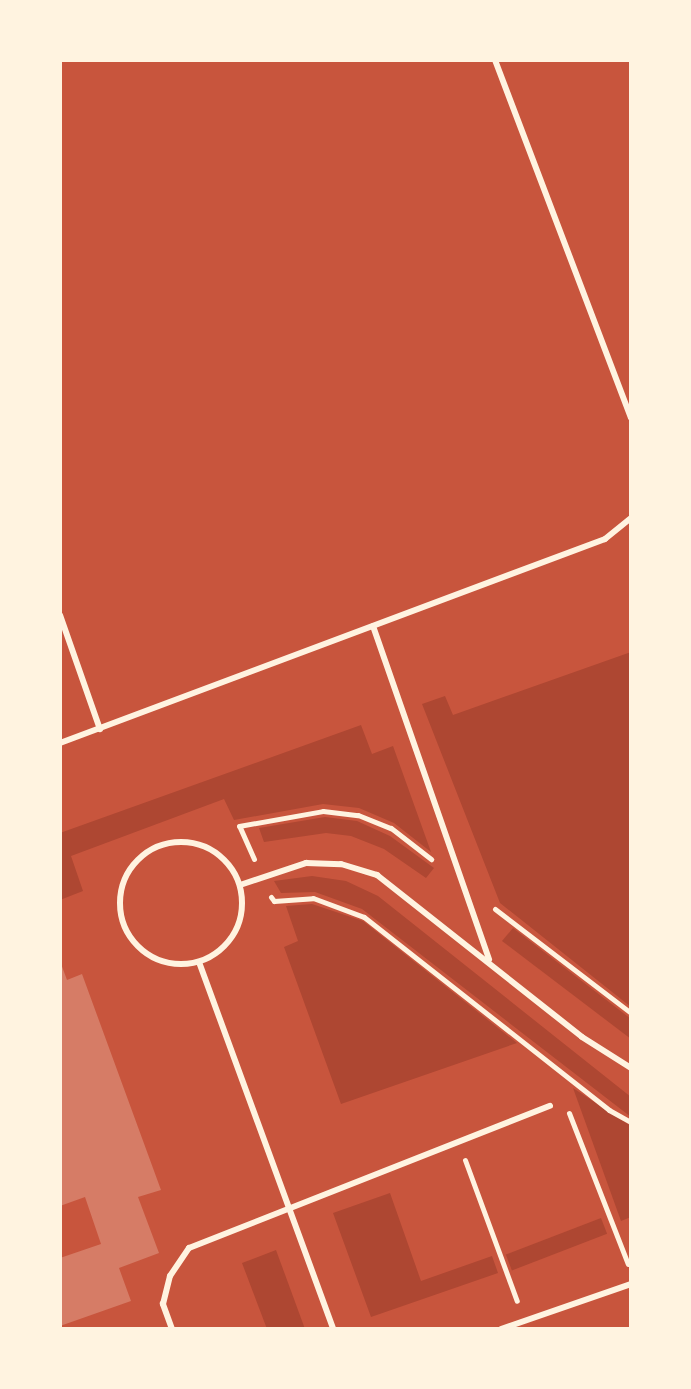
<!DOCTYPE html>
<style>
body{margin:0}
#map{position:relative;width:691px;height:1389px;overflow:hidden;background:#c8553d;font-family:Ubuntu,sans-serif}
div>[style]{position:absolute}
.green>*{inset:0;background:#ae4732;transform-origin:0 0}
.building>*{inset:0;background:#d67c66}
.path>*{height:5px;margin:-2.5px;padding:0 2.5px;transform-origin:2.5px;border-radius:2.5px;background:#fff3e0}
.service>*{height:6px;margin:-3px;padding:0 3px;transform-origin:3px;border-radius:3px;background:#fff3e0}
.service>.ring{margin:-3px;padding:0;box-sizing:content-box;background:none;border:6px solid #fff3e0;border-radius:50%}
span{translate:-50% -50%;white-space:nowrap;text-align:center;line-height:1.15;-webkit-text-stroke:6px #fff3e0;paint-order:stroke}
.frame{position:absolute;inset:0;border:62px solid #fff3e0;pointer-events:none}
</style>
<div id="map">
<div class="green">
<i style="clip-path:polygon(631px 652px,631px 1007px,500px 903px,422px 704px,445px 696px,453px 715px)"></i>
<i style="clip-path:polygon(361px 725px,372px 754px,393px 746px,431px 852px,394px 823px,359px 808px,323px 804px,234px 820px,224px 799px,71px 856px,83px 891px,60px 900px,60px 833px)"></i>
<i style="clip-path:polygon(325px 817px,357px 821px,390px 836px,434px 868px,426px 878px,384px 849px,351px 836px,326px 833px,264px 842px,259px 828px)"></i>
<i style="clip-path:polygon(312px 876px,346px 881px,378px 896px,631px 1097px,631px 1117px,362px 909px,315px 892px,281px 893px,274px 881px)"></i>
<i style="clip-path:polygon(312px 904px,363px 921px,517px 1043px,341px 1104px,284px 947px,298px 941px,286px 906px)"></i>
<i style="clip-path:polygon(513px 928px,631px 1019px,631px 1039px,502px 941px)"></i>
<i style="clip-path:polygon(573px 1088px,631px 1126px,631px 1217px,621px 1221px)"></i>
<i style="clip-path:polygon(390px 1193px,421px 1281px,492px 1256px,498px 1273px,371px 1317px,333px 1213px)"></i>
<i style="left:601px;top:1218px;width:17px;height:102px;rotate:69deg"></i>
<i style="clip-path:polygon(276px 1250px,305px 1329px,267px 1329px,242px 1263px)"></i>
</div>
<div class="building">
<i style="clip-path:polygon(60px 961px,67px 980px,82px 974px,161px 1190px,138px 1197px,159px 1253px,119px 1268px,131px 1301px,60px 1326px,60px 1258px,101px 1244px,85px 1197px,60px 1206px)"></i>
</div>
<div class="path">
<i style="left:254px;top:859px;width:36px;rotate:-114deg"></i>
<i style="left:239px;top:826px;width:85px;rotate:-10.1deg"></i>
<i style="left:323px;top:811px;width:35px;rotate:7deg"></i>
<i style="left:358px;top:815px;width:35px;rotate:22deg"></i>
<i style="left:391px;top:828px;width:51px;rotate:37.8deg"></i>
<i style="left:271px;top:897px;width:5px;rotate:53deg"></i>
<i style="left:274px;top:901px;width:39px;rotate:-4deg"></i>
<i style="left:313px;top:898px;width:54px;rotate:20.4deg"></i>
<i style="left:364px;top:917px;width:312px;rotate:38.2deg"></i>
<i style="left:609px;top:1110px;width:25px;rotate:29deg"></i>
<i style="left:495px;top:909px;width:171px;rotate:37.4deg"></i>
<i style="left:569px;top:1113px;width:162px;rotate:68.7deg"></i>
<i style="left:465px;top:1160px;width:150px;rotate:69.8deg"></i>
</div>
<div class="service">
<i style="left:495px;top:60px;width:383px;rotate:69.2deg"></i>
<i style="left:60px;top:615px;width:121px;rotate:70.7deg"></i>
<i style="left:373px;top:626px;width:353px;rotate:70.8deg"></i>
<i style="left:60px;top:743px;width:582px;rotate:-20.52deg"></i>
<i style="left:605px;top:539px;width:33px;rotate:-39deg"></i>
<i class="ring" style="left:120px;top:842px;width:116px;height:116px"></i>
<i style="left:240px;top:885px;width:70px;rotate:-18.4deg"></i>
<i style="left:306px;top:863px;width:35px;rotate:2deg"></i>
<i style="left:341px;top:864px;width:38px;rotate:17deg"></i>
<i style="left:377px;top:875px;width:261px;rotate:38.3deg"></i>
<i style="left:582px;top:1037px;width:58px;rotate:32.3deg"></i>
<i style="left:199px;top:962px;width:391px;rotate:69.9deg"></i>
<i style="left:172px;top:1329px;width:27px;rotate:-110deg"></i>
<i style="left:163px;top:1304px;width:29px;rotate:-76deg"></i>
<i style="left:170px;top:1276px;width:34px;rotate:-56deg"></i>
<i style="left:189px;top:1248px;width:388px;rotate:-21.5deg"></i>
<i style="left:501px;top:1329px;width:138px;rotate:-19.1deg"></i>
</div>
<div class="frame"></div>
</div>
